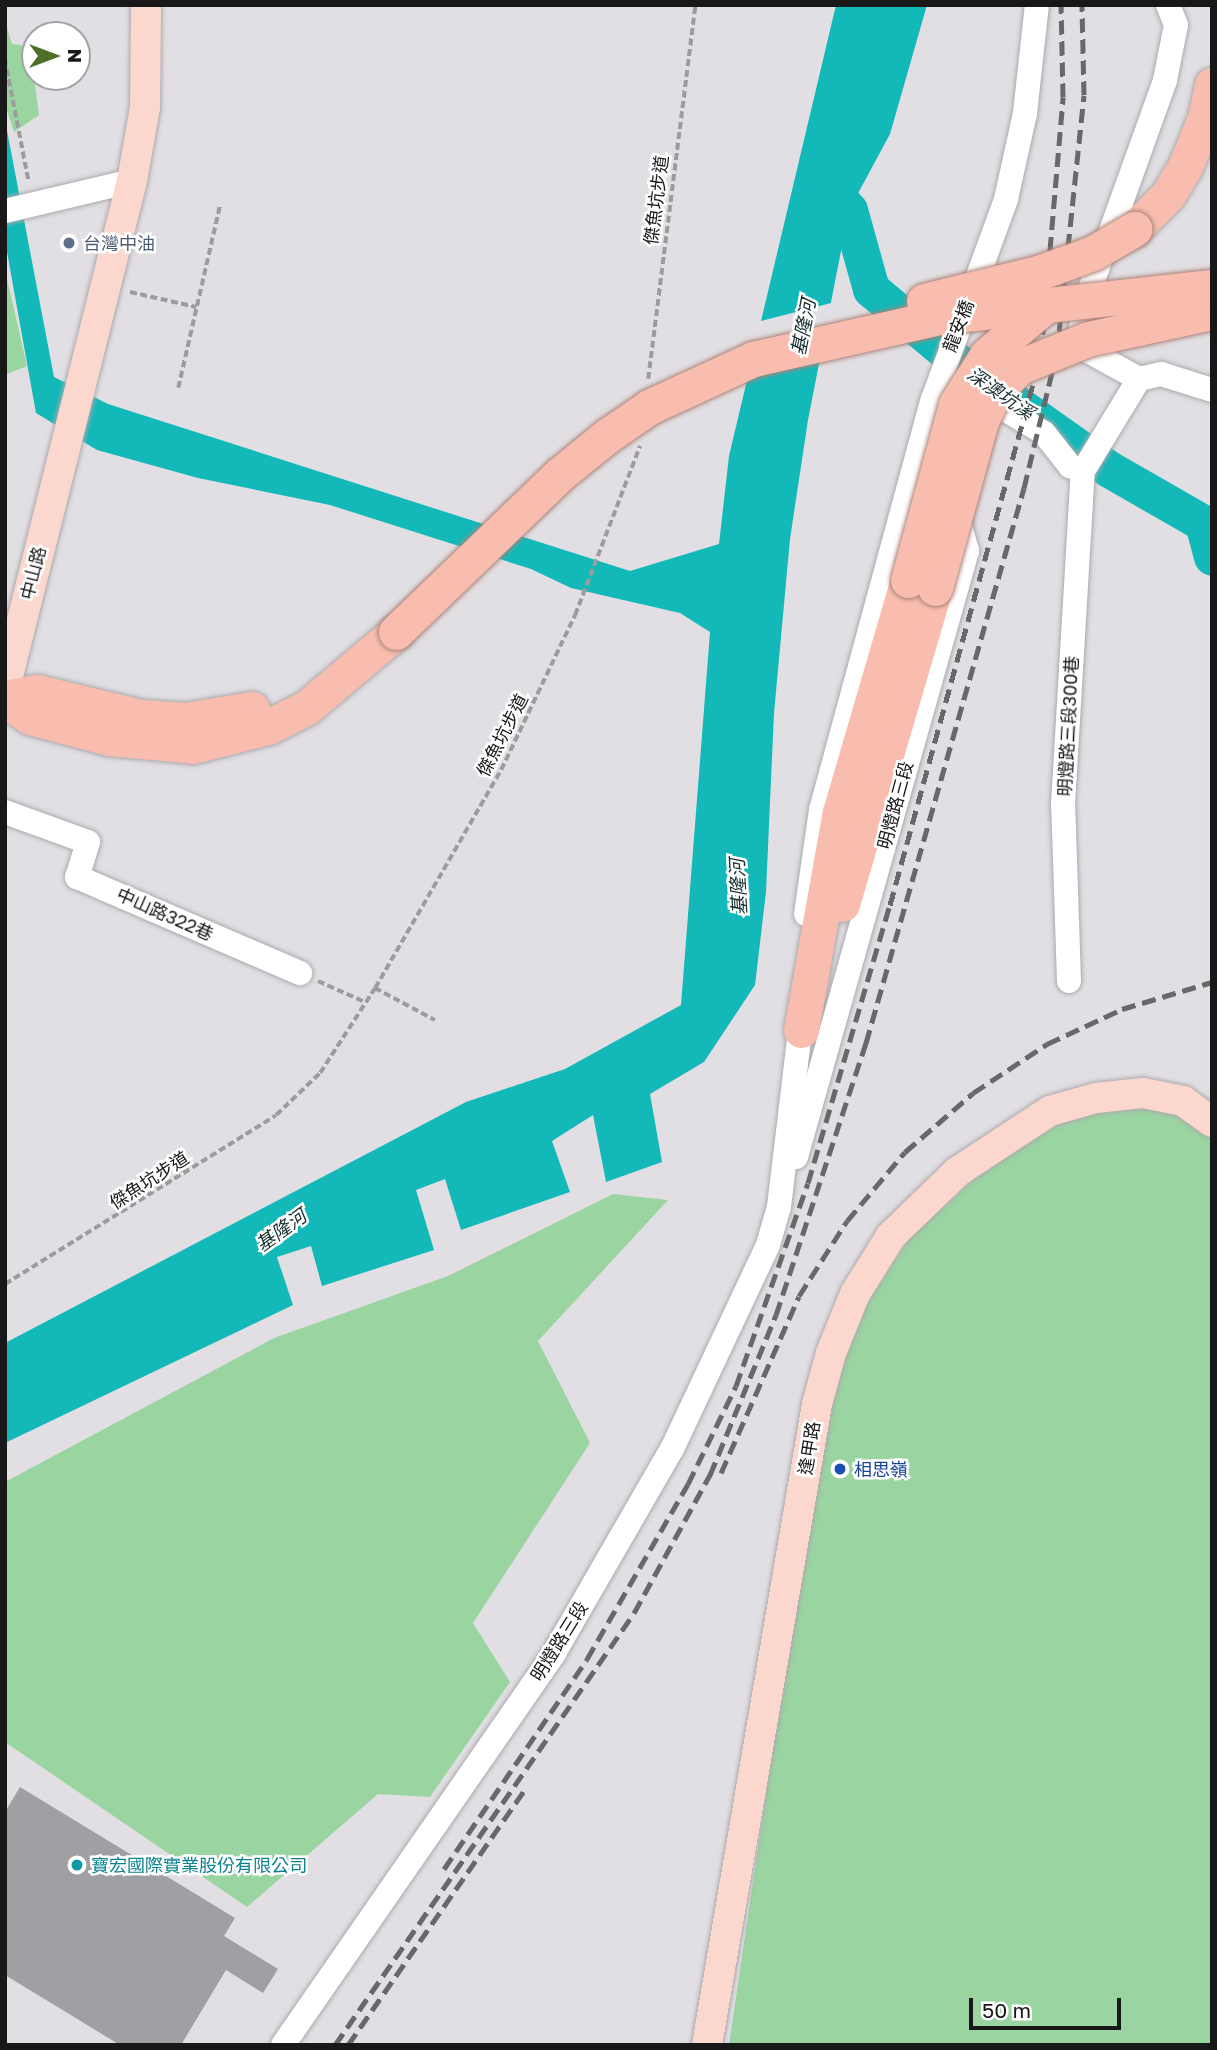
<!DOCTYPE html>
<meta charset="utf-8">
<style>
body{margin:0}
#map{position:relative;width:1217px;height:2050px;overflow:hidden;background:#e1dfe3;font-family:"Golos Text","Noto Sans TC",sans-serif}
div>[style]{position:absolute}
.green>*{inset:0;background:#9ad4a1}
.water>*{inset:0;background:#13b8b9}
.pier>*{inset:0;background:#e1dfe3}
.river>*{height:37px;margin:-18.5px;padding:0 18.5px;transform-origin:18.5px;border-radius:18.5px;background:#13b8b9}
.building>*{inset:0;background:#a0a0a4}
.path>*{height:3.5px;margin-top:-1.75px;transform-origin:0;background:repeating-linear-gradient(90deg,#9d9b9e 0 7px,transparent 0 10.5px)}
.roads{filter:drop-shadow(0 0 2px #acaaae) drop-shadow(0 0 2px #acaaae)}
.minor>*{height:24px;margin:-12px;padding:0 12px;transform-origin:12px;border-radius:12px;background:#fff}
.major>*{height:30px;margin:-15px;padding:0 15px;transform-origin:15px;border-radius:15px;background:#fbd7ce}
.highway>*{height:35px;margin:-17.5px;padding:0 17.5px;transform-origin:17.5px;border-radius:17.5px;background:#f8bdae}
.rail>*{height:5px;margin-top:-2.5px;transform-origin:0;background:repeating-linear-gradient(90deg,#68676a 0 14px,transparent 0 21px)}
.bridges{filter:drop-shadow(0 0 2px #aa837a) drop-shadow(0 0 2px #aa837a)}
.highway-bridge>*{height:35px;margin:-17.5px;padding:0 17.5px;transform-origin:17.5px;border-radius:17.5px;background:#f8bdae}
.dots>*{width:19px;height:19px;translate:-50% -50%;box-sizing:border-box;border:4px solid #fff;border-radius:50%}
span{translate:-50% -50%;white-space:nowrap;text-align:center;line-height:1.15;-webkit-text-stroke:5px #fff;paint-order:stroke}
.street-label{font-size:18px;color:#181819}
.service-label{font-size:18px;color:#4e5e75}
.left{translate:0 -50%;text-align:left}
.transit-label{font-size:18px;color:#164399}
.culture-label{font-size:18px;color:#0d838f}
.water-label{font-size:19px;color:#172f2f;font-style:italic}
.frame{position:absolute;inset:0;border:7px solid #181819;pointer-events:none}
.north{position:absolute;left:21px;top:21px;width:70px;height:70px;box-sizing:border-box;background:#fff;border:2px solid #a3a3a3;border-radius:50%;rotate:90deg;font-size:19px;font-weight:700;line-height:28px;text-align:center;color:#181819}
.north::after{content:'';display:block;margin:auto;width:24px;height:32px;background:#4e7028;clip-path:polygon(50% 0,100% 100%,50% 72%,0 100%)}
.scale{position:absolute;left:969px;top:1998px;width:152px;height:32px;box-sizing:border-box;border:4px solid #181819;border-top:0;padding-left:9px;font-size:21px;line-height:24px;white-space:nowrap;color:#181819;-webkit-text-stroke:5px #fff;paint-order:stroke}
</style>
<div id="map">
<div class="green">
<i style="clip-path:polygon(5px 21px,12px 44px,30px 46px,39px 115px,14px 132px,5px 104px)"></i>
<i style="clip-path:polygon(5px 270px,27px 366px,5px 375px)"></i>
<i style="clip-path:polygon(1148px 1089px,1212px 1130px,1212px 2045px,729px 2045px,831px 1353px,909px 1239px,1042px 1116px)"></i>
<i style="clip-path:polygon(613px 1194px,668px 1200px,538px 1341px,590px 1443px,473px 1623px,510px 1682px,430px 1797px,378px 1794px,247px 1907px,5px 1742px,5px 1482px,274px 1338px,448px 1276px)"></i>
</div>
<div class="water">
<i style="clip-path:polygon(836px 5px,927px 5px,890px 134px,849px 210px,808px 420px,790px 539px,774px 713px,766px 892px,755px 985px,704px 1062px,650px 1094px,662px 1162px,606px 1182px,593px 1115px,552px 1141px,570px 1192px,461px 1230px,445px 1179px,416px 1190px,434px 1250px,322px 1286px,311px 1246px,277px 1257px,293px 1305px,5px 1443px,5px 1343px,466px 1102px,565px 1069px,681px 1005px,710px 632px,680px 613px,571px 588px,531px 569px,330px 505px,198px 478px,97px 450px,36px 413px,5px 241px,5px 120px,54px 377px,108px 404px,630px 571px,719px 544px,729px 456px)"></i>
</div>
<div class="pier">
<i style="clip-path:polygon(835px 302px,824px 359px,743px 381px,757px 322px)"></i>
</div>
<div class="river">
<i style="left:830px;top:189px;width:28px;rotate:48deg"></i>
<i style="left:849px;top:210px;width:82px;rotate:74.4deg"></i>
<i style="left:871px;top:289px;width:119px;rotate:39.9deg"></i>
<i style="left:962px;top:365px;width:180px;rotate:35.3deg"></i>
<i style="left:1109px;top:469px;width:108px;rotate:29.9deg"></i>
<i style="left:1203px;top:523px;width:35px;rotate:75deg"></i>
</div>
<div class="building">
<i style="clip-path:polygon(20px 1787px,235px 1918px,224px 1936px,278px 1969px,263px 1993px,226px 1970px,181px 2045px,120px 2045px,5px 1975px,5px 1812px)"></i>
</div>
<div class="path">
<i style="left:5px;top:59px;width:125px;rotate:79deg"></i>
<i style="left:130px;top:292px;width:68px;rotate:12.8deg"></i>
<i style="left:648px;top:379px;width:377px;rotate:-82.8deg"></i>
<i style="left:178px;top:388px;width:188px;rotate:-77.1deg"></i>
<i style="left:318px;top:981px;width:51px;rotate:24.1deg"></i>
<i style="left:375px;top:988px;width:68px;rotate:28.1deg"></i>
<i style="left:5px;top:1284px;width:319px;rotate:-31.9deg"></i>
<i style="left:276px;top:1115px;width:61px;rotate:-43.7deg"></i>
<i style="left:320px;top:1073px;width:101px;rotate:-57.1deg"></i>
<i style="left:375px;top:988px;width:252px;rotate:-60deg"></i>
<i style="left:501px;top:770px;width:172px;rotate:-64.5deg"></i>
<i style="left:575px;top:615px;width:181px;rotate:-69deg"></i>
</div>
<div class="roads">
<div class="minor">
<i style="left:5px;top:211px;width:130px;rotate:-13.3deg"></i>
<i style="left:1139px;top:379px;width:58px;rotate:-151.2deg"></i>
<i style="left:1088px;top:351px;width:25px;rotate:-106deg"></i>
<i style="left:1081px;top:327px;width:27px;rotate:-80deg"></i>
<i style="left:1086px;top:300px;width:234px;rotate:-70.2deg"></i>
<i style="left:1165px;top:80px;width:56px;rotate:-78.7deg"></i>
<i style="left:1176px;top:25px;width:22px;rotate:-112deg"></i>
<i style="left:976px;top:392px;width:79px;rotate:31.1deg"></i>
<i style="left:1044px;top:433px;width:42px;rotate:51.8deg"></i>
<i style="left:1070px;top:466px;width:14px;rotate:21deg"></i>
<i style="left:1083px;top:471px;width:108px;rotate:-58.7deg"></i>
<i style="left:1139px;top:379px;width:23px;rotate:-13deg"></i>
<i style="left:1161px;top:374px;width:53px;rotate:17.4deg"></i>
<i style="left:5px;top:812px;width:88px;rotate:19.9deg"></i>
<i style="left:88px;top:842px;width:37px;rotate:107deg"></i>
<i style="left:77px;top:877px;width:243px;rotate:23.3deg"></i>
<i style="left:806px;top:914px;width:105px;rotate:-81.8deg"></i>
<i style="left:821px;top:810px;width:426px;rotate:-74.8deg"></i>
<i style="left:933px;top:399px;width:213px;rotate:-69.9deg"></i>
<i style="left:1006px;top:199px;width:88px;rotate:-77.5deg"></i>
<i style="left:1025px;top:113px;width:109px;rotate:-83.7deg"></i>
<i style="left:1069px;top:981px;width:177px;rotate:-91.9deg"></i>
<i style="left:1063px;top:804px;width:334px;rotate:-86.6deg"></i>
<i style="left:796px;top:1157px;width:630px;rotate:-74.24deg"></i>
<i style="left:967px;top:551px;width:41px;rotate:-105.4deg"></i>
<i style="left:283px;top:2045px;width:477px;rotate:-55.3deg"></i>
<i style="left:554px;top:1653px;width:236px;rotate:-60deg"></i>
<i style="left:672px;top:1449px;width:225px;rotate:-64.8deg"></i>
<i style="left:768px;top:1245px;width:40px;rotate:-74deg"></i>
<i style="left:779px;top:1207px;width:194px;rotate:-83.2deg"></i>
</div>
<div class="major">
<i style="left:5px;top:688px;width:523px;rotate:-75.94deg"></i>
<i style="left:132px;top:181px;width:75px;rotate:-80deg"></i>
<i style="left:145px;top:107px;width:102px;rotate:-89.4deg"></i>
<i style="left:707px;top:2045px;width:650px;rotate:-80.26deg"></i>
<i style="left:817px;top:1404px;width:53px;rotate:-74.6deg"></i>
<i style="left:831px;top:1353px;width:64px;rotate:-67.9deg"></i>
<i style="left:855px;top:1294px;width:68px;rotate:-58.2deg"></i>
<i style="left:891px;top:1236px;width:92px;rotate:-44.1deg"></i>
<i style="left:957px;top:1172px;width:111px;rotate:-33.3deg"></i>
<i style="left:1050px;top:1111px;width:48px;rotate:-15.8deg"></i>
<i style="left:1096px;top:1098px;width:47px;rotate:-6.1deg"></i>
<i style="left:1143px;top:1093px;width:41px;rotate:11.3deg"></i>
<i style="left:1183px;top:1101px;width:36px;rotate:36deg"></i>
</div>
<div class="highway">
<i style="left:1134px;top:229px;width:48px;rotate:-45deg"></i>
<i style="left:1168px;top:195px;width:33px;rotate:-59deg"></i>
<i style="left:1185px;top:167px;width:53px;rotate:-67.8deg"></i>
<i style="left:1205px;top:118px;width:34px;rotate:-78deg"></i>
<i style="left:5px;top:698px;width:33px;rotate:-11deg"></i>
<i style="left:37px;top:692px;width:107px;rotate:13.5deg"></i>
<i style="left:141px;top:717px;width:45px;rotate:3.8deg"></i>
<i style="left:186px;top:720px;width:67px;rotate:-9.5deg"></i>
<i style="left:5px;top:700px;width:30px;rotate:34deg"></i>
<i style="left:30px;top:717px;width:82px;rotate:14.9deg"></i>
<i style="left:109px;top:738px;width:84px;rotate:5.4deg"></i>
<i style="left:193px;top:746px;width:77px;rotate:-14.2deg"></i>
<i style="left:268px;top:727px;width:42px;rotate:-26.6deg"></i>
<i style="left:306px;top:708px;width:118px;rotate:-40.2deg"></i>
<i style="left:842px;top:904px;width:329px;rotate:-73.6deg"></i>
<i style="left:801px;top:1030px;width:221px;rotate:-79.9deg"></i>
<i style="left:840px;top:812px;width:242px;rotate:-73.7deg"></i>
</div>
</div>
<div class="rail">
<i style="left:721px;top:1473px;width:193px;rotate:-66.2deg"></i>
<i style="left:799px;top:1296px;width:89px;rotate:-57.4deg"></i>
<i style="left:847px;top:1221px;width:90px;rotate:-50deg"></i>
<i style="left:905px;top:1152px;width:90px;rotate:-40.9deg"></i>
<i style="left:973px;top:1093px;width:89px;rotate:-33.5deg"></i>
<i style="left:1047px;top:1044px;width:83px;rotate:-25deg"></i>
<i style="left:1122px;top:1009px;width:94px;rotate:-16.7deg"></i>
<i style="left:444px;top:1869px;width:254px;rotate:-55.7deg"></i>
<i style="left:587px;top:1659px;width:202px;rotate:-60deg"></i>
<i style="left:688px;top:1484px;width:109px;rotate:-63.9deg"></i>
<i style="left:736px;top:1386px;width:215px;rotate:-70.5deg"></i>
<i style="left:808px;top:1183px;width:290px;rotate:-73.6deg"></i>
<i style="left:890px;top:905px;width:570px;rotate:-74.65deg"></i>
<i style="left:1041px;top:355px;width:259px;rotate:-85.1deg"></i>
<i style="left:1063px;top:97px;width:92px;rotate:-91.2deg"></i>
<i style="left:335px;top:2045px;width:525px;rotate:-55.31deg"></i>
<i style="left:634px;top:1613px;width:158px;rotate:-61.2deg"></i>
<i style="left:710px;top:1475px;width:173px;rotate:-67.6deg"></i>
<i style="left:776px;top:1315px;width:287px;rotate:-71.7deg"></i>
<i style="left:866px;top:1043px;width:577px;rotate:-74.11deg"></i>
<i style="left:1024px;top:488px;width:140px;rotate:-76.4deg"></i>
<i style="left:1057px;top:352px;width:258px;rotate:-84deg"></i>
<i style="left:1084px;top:95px;width:90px;rotate:-91.3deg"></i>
<i style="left:348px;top:2045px;width:313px;rotate:-55.3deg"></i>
</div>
<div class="bridges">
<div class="highway-bridge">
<i style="left:924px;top:301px;width:117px;rotate:-13.8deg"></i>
<i style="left:1038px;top:273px;width:59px;rotate:-20deg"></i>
<i style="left:1093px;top:253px;width:48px;rotate:-30.3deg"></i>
<i style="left:908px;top:580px;width:182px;rotate:-74.7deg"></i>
<i style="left:956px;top:404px;width:58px;rotate:-57.7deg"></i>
<i style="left:987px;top:355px;width:76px;rotate:-40.2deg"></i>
<i style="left:935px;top:588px;width:173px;rotate:-74.6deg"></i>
<i style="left:981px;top:421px;width:31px;rotate:-65deg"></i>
<i style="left:994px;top:393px;width:36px;rotate:-46deg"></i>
<i style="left:1019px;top:367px;width:74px;rotate:-22.1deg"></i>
<i style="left:1088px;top:339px;width:127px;rotate:-12.3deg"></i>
<i style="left:396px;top:632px;width:226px;rotate:-43.9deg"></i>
<i style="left:559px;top:475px;width:62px;rotate:-39.1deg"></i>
<i style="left:607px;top:436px;width:51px;rotate:-34.6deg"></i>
<i style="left:649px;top:407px;width:115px;rotate:-24.8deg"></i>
<i style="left:753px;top:359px;width:191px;rotate:-12.7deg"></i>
<i style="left:939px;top:317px;width:275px;rotate:-6.3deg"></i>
</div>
</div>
<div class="dots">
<i style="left:69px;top:243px;background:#5c6f8a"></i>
<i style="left:840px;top:1469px;background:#1a4fb4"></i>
<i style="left:77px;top:1865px;background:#0f9aa8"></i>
</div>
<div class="street-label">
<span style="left:656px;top:200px;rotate:-83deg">傑魚坑步道</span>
<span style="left:958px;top:326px;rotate:-69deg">龍安橋</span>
<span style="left:33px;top:573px;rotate:-76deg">中山路</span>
<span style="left:1068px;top:726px;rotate:-87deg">明燈路三段300巷</span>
<span style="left:502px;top:735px;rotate:-63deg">傑魚坑步道</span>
<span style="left:895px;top:805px;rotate:-75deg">明燈路三段</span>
<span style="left:165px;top:914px;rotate:24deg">中山路322巷</span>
<span style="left:149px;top:1180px;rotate:-33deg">傑魚坑步道</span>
<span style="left:809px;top:1448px;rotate:-81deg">逢甲路</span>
<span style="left:559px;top:1641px;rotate:-58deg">明燈路三段</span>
</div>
<div class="service-label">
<span class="left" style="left:83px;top:243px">台灣中油</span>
</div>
<div class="transit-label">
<span class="left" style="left:854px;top:1469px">相思嶺</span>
</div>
<div class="culture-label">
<span class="left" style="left:91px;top:1865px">寶宏國際實業股份有限公司</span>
</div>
<div class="water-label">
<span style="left:803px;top:327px;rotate:-79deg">基隆河</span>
<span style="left:1001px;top:393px;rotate:35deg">深澳坑溪</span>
<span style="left:738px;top:887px;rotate:-93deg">基隆河</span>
<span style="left:281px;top:1230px;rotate:-36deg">基隆河</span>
</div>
<div class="frame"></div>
<div class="north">N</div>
<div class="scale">50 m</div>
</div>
